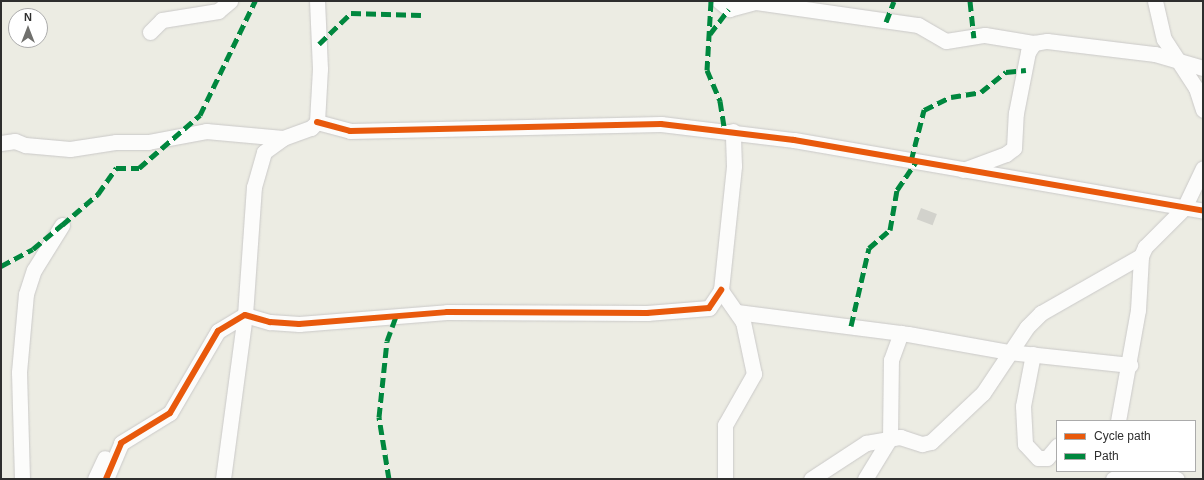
<!DOCTYPE html>
<style>
body{margin:0}
#map{position:relative;width:1204px;height:480px;overflow:hidden;background:#ecece3;font-family:Arial,sans-serif}
div>[style]{position:absolute}
.building>*{inset:0;background:#d2d2cc;transform-origin:0 0}
.roads{filter:drop-shadow(0 0 1px #cac9c8) drop-shadow(0 0 1px #cac9c8)}
.minor>*{height:15px;margin:-7.5px;padding:0 7.5px;transform-origin:7.5px;border-radius:7.5px;background:#fcfcfb}
.quiet>*{height:5px;margin-top:-2.5px;transform-origin:0;background:repeating-linear-gradient(90deg,#00873e 0 10px,transparent 0 15px)}
.cycleway>*{height:6px;margin:-3px;padding:0 3px;transform-origin:3px;border-radius:3px;background:#e8590c}
span{translate:-50% -50%;white-space:nowrap;text-align:center;line-height:1.15;-webkit-text-stroke:4px #fff;paint-order:stroke}
.frame{position:absolute;inset:0;border:2px solid #2e2e2e;pointer-events:none}
.legend{position:absolute;left:1056px;top:420px;width:140px;height:52px;box-sizing:border-box;background:#fff;border:1px solid #ababab;margin:0;padding:5px 7px;list-style:none;font-size:12px;color:#2e2e2e}
.legend li{display:flex;align-items:center;gap:8px;height:20px}
.legend b{width:20px;border:1px solid #ababab}
.north{position:absolute;left:8px;top:8px;width:40px;height:40px;box-sizing:border-box;background:#fff;border:1px solid #ababab;border-radius:50%;rotate:0deg;font-size:11px;font-weight:700;line-height:16px;text-align:center;color:#2e2e2e}
.north::after{content:'';display:block;margin:auto;width:14px;height:18px;background:#70706d;clip-path:polygon(50% 0,100% 100%,50% 72%,0 100%)}
</style>
<div id="map">
<div class="building">
<i style="left:921px;top:208px;width:17px;height:12px;rotate:21deg"></i>
</div>
<div class="roads">
<div class="minor">
<i style="left:719px;top:1px;width:13px;rotate:39deg"></i>
<i style="left:729px;top:9px;width:28px;rotate:-15deg"></i>
<i style="left:756px;top:2px;width:164px;rotate:8.1deg"></i>
<i style="left:918px;top:25px;width:32px;rotate:30deg"></i>
<i style="left:946px;top:41px;width:39px;rotate:-9deg"></i>
<i style="left:985px;top:35px;width:50px;rotate:9.3deg"></i>
<i style="left:1155px;top:1px;width:39px;rotate:77deg"></i>
<i style="left:1164px;top:39px;width:59px;rotate:56.9deg"></i>
<i style="left:1196px;top:88px;width:23px;rotate:72deg"></i>
<i style="left:150px;top:32px;width:17px;rotate:-45deg"></i>
<i style="left:162px;top:20px;width:57px;rotate:-9.1deg"></i>
<i style="left:218px;top:11px;width:16px;rotate:-40deg"></i>
<i style="left:317px;top:122px;width:34px;rotate:15deg"></i>
<i style="left:350px;top:131px;width:311px;rotate:-1.3deg"></i>
<i style="left:661px;top:124px;width:134px;rotate:6.9deg"></i>
<i style="left:794px;top:140px;width:415px;rotate:9.8deg"></i>
<i style="left:1px;top:143px;width:14px;rotate:-8deg"></i>
<i style="left:15px;top:141px;width:11px;rotate:22deg"></i>
<i style="left:25px;top:145px;width:45px;rotate:5.1deg"></i>
<i style="left:70px;top:149px;width:47px;rotate:-8.7deg"></i>
<i style="left:116px;top:142px;width:32px"></i>
<i style="left:148px;top:142px;width:59px;rotate:-10.7deg"></i>
<i style="left:206px;top:131px;width:77px;rotate:5.2deg"></i>
<i style="left:963px;top:170px;width:46px;rotate:-20.4deg"></i>
<i style="left:1006px;top:154px;width:10px;rotate:-37deg"></i>
<i style="left:1014px;top:148px;width:35px;rotate:-87deg"></i>
<i style="left:1016px;top:113px;width:62px;rotate:-78.9deg"></i>
<i style="left:1028px;top:52px;width:11px;rotate:-56deg"></i>
<i style="left:1034px;top:43px;width:13px;rotate:-9deg"></i>
<i style="left:1047px;top:41px;width:109px;rotate:6.9deg"></i>
<i style="left:1155px;top:54px;width:50px;rotate:16.3deg"></i>
<i style="left:737px;top:312px;width:172px;rotate:7.3deg"></i>
<i style="left:908px;top:334px;width:103px;rotate:10.1deg"></i>
<i style="left:1009px;top:352px;width:122px;rotate:6.1deg"></i>
<i style="left:1033px;top:354px;width:53px;rotate:100.9deg"></i>
<i style="left:1023px;top:406px;width:38px;rotate:87deg"></i>
<i style="left:1025px;top:444px;width:19px;rotate:47deg"></i>
<i style="left:1038px;top:458px;width:9px"></i>
<i style="left:1047px;top:458px;width:16px;rotate:-50deg"></i>
<i style="left:1118px;top:421px;width:113px;rotate:-79.8deg"></i>
<i style="left:1138px;top:310px;width:54px;rotate:-86.8deg"></i>
<i style="left:1141px;top:256px;width:10px;rotate:-66deg"></i>
<i style="left:1145px;top:247px;width:55px;rotate:-45deg"></i>
<i style="left:1184px;top:208px;width:44px;rotate:-64.6deg"></i>
<i style="left:22px;top:479px;width:107px;rotate:-91.6deg"></i>
<i style="left:19px;top:372px;width:78px;rotate:-84.9deg"></i>
<i style="left:26px;top:294px;width:25px;rotate:-72deg"></i>
<i style="left:34px;top:270px;width:53px;rotate:-58.1deg"></i>
<i style="left:95px;top:479px;width:23px;rotate:-65deg"></i>
<i style="left:106px;top:479px;width:39px;rotate:-67deg"></i>
<i style="left:121px;top:443px;width:57px;rotate:-31.5deg"></i>
<i style="left:170px;top:413px;width:95px;rotate:-59.7deg"></i>
<i style="left:218px;top:331px;width:31px;rotate:-31deg"></i>
<i style="left:245px;top:315px;width:26px;rotate:16deg"></i>
<i style="left:270px;top:322px;width:29px;rotate:4deg"></i>
<i style="left:299px;top:324px;width:148px;rotate:-4.6deg"></i>
<i style="left:447px;top:312px;width:200px;rotate:0.3deg"></i>
<i style="left:647px;top:313px;width:62px;rotate:-4.6deg"></i>
<i style="left:709px;top:308px;width:22px;rotate:-56deg"></i>
<i style="left:223px;top:479px;width:165px;rotate:-82.4deg"></i>
<i style="left:245px;top:315px;width:128px;rotate:-86deg"></i>
<i style="left:254px;top:187px;width:36px;rotate:-74deg"></i>
<i style="left:264px;top:152px;width:24px;rotate:-36deg"></i>
<i style="left:283px;top:138px;width:30px;rotate:-20deg"></i>
<i style="left:311px;top:128px;width:8px;rotate:-45deg"></i>
<i style="left:317px;top:122px;width:53px;rotate:-86.8deg"></i>
<i style="left:320px;top:69px;width:68px;rotate:-92.5deg"></i>
<i style="left:725px;top:479px;width:54px;rotate:-90deg"></i>
<i style="left:725px;top:425px;width:59px;rotate:-60.4deg"></i>
<i style="left:754px;top:374px;width:53px;rotate:-101.9deg"></i>
<i style="left:743px;top:322px;width:39px;rotate:-125deg"></i>
<i style="left:721px;top:290px;width:125px;rotate:-84deg"></i>
<i style="left:734px;top:166px;width:35px;rotate:-92deg"></i>
<i style="left:811px;top:479px;width:66px;rotate:-33.2deg"></i>
<i style="left:866px;top:443px;width:35px;rotate:-10deg"></i>
<i style="left:900px;top:437px;width:23px;rotate:18deg"></i>
<i style="left:922px;top:444px;width:9px;rotate:-13deg"></i>
<i style="left:931px;top:442px;width:71px;rotate:-43.3deg"></i>
<i style="left:983px;top:393px;width:79px;rotate:-56.3deg"></i>
<i style="left:1027px;top:327px;width:20px;rotate:-45deg"></i>
<i style="left:1041px;top:313px;width:115px;rotate:-29.7deg"></i>
<i style="left:865px;top:479px;width:48px;rotate:-58.6deg"></i>
<i style="left:890px;top:438px;width:78px;rotate:-89.3deg"></i>
<i style="left:891px;top:360px;width:29px;rotate:-70deg"></i>
<i style="left:1113px;top:479px;width:13px;rotate:-27deg"></i>
<i style="left:1125px;top:473px;width:52px;rotate:6.6deg"></i>
</div>
</div>
<div class="quiet">
<i style="left:711px;top:1px;width:69px;rotate:93.3deg"></i>
<i style="left:707px;top:70px;width:34px;rotate:67deg"></i>
<i style="left:720px;top:101px;width:30px;rotate:81deg"></i>
<i style="left:970px;top:1px;width:37px;rotate:84deg"></i>
<i style="left:886px;top:22px;width:22px;rotate:-69deg"></i>
<i style="left:710px;top:34px;width:31px;rotate:-53deg"></i>
<i style="left:319px;top:44px;width:45px;rotate:-44.1deg"></i>
<i style="left:351px;top:13px;width:70px;rotate:1.6deg"></i>
<i style="left:911px;top:161px;width:53px;rotate:-75.7deg"></i>
<i style="left:924px;top:110px;width:30px;rotate:-26deg"></i>
<i style="left:951px;top:97px;width:30px;rotate:-9deg"></i>
<i style="left:981px;top:92px;width:32px;rotate:-39deg"></i>
<i style="left:1006px;top:72px;width:20px;rotate:-6deg"></i>
<i style="left:1px;top:266px;width:36px;rotate:-28deg"></i>
<i style="left:33px;top:249px;width:38px;rotate:-40deg"></i>
<i style="left:62px;top:225px;width:48px;rotate:-40.7deg"></i>
<i style="left:98px;top:194px;width:32px;rotate:-55deg"></i>
<i style="left:116px;top:168px;width:23px"></i>
<i style="left:139px;top:168px;width:81px;rotate:-41deg"></i>
<i style="left:200px;top:115px;width:127px;rotate:-64.2deg"></i>
<i style="left:851px;top:326px;width:80px;rotate:-77deg"></i>
<i style="left:869px;top:248px;width:28px;rotate:-41deg"></i>
<i style="left:890px;top:230px;width:41px;rotate:-80.1deg"></i>
<i style="left:897px;top:190px;width:34px;rotate:-56deg"></i>
<i style="left:389px;top:479px;width:63px;rotate:-99.2deg"></i>
<i style="left:379px;top:417px;width:76px;rotate:-84deg"></i>
<i style="left:387px;top:341px;width:29px;rotate:-70deg"></i>
</div>
<div class="cycleway">
<i style="left:317px;top:122px;width:34px;rotate:15deg"></i>
<i style="left:350px;top:131px;width:311px;rotate:-1.3deg"></i>
<i style="left:661px;top:124px;width:134px;rotate:6.9deg"></i>
<i style="left:794px;top:140px;width:415px;rotate:9.8deg"></i>
<i style="left:106px;top:479px;width:39px;rotate:-67deg"></i>
<i style="left:121px;top:443px;width:57px;rotate:-31.5deg"></i>
<i style="left:170px;top:413px;width:95px;rotate:-59.7deg"></i>
<i style="left:218px;top:331px;width:31px;rotate:-31deg"></i>
<i style="left:245px;top:315px;width:26px;rotate:16deg"></i>
<i style="left:270px;top:322px;width:29px;rotate:4deg"></i>
<i style="left:299px;top:324px;width:148px;rotate:-4.6deg"></i>
<i style="left:447px;top:312px;width:200px;rotate:0.3deg"></i>
<i style="left:647px;top:313px;width:62px;rotate:-4.6deg"></i>
<i style="left:709px;top:308px;width:22px;rotate:-56deg"></i>
</div>
<div class="frame"></div>
<ul class="legend">
<li><b style="height:5px;background:#e8590c"></b>Cycle path</li>
<li><b style="height:5px;background:#00873e"></b>Path</li>
</ul>
<div class="north">N</div>
</div>
